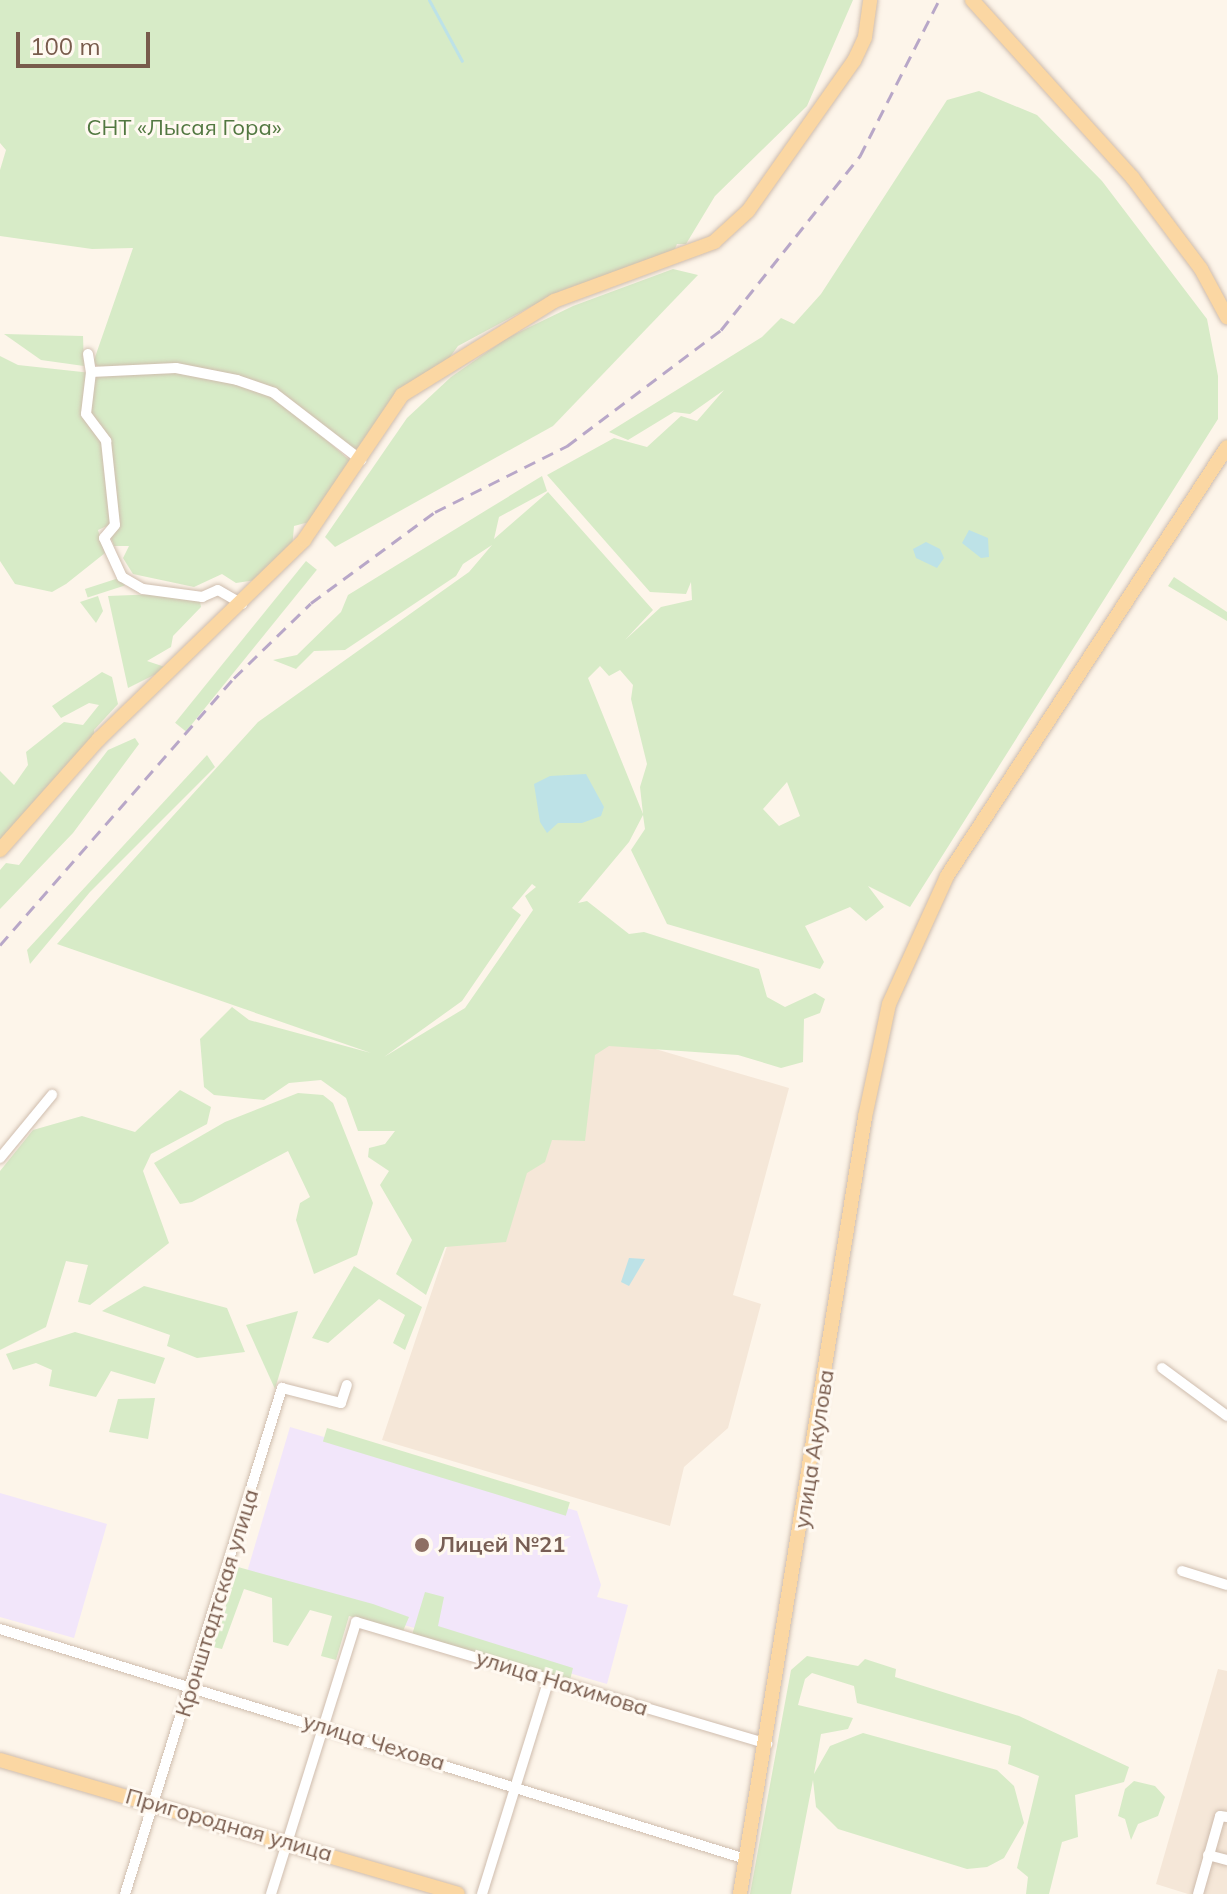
<!DOCTYPE html>
<meta charset="utf-8">
<style>
body{margin:0}
#map{position:relative;width:1227px;height:1894px;overflow:hidden;background:#fdf5ea;font-family:Mulish,sans-serif}
div>[style]{position:absolute}
.residential>*{inset:0;background:#f5e7d8}
.education>*{inset:0;background:#f2e6fa}
.green>*{inset:0;background:#d7ebc7;transform-origin:0 0}
.water>*{inset:0;background:#bde2e7}
.stream>*{height:3px;margin:-1.5px;padding:0 1.5px;transform-origin:1.5px;border-radius:1.5px;background:#bde2e7}
.roads{filter:drop-shadow(0 0 2px #cfbdae) drop-shadow(0 0 2px #cfbdae)}
.minor>*{height:10px;margin:-5px;padding:0 5px;transform-origin:5px;border-radius:5px;background:#fff}
.major>*{height:14px;margin:-7px;padding:0 7px;transform-origin:7px;border-radius:7px;background:#fbd7a3}
.rail>*{height:3px;margin-top:-1.5px;transform-origin:0;background:repeating-linear-gradient(90deg,#b8a7c8 0 12px,transparent 0 20px)}
.dots>*{width:22px;height:22px;translate:-50% -50%;box-sizing:border-box;border:4px solid #fff9f1;border-radius:50%}
span{translate:-50% -50%;white-space:nowrap;text-align:center;line-height:1.15;-webkit-text-stroke:6px #fff9f1;paint-order:stroke}
.park-label{font-size:22px;color:#527841}
.street-label{font-size:22px;color:#785b4c}
.education-label{font-size:22px;color:#785e54;font-weight:700}
.left{translate:0 -50%;text-align:left}
.scale{position:absolute;left:16px;top:32px;width:134px;height:36px;box-sizing:border-box;border:4px solid #785b4c;border-top:0;padding-left:10px;font-size:24px;line-height:28px;white-space:nowrap;color:#785b4c;-webkit-text-stroke:6px #fff9f1;paint-order:stroke}
</style>
<div id="map">
<div class="residential">
<i style="clip-path:polygon(539px 1015px,789px 1088px,733px 1295px,761px 1304px,728px 1428px,684px 1467px,670px 1526px,382px 1440px,446px 1249px)"></i>
<i style="clip-path:polygon(1218px 1669px,1227px 1671px,1227px 1894px,1188px 1894px,1156px 1884px)"></i>
</div>
<div class="education">
<i style="clip-path:polygon(290px 1427px,577px 1511px,601px 1585px,597px 1597px,628px 1605px,607px 1684px,245px 1579px)"></i>
<i style="clip-path:polygon(0 1493px,107px 1524px,74px 1638px,0 1617px)"></i>
</div>
<div class="green">
<i style="clip-path:polygon(0 0,853px 0,807px 106px,715px 196px,686px 244px,677px 244px,673px 253px,532px 306px,458px 346px,447px 361px,395px 392px,392px 414px,361px 457px,304px 410px,218px 372px,106px 371px,93px 363px,133px 248px,92px 249px,0 236px,0 170px,6px 150px,0 143px)"></i>
<i style="clip-path:polygon(evenodd,979px 91px,1037px 115px,1102px 181px,1207px 319px,1218px 376px,1218px 419px,910px 907px,868px 886px,884px 907px,866px 921px,850px 907px,805px 926px,824px 962px,820px 969px,667px 924px,631px 850px,645px 829px,643px 815px,629px 842px,578px 903px,587px 901px,629px 934px,644px 932px,759px 969px,767px 997px,785px 1007px,815px 993px,825px 999px,820px 1013px,804px 1019px,803px 1062px,781px 1068px,738px 1055px,609px 1046px,595px 1055px,585px 1141px,552px 1140px,545px 1162px,527px 1173px,506px 1242px,445px 1247px,426px 1295px,396px 1274px,412px 1240px,380px 1185px,389px 1171px,368px 1157px,369px 1148px,385px 1144px,395px 1131px,358px 1131px,346px 1098px,321px 1080px,289px 1083px,264px 1100px,214px 1095px,204px 1087px,200px 1039px,232px 1007px,249px 1020px,371px 1053px,57px 944px,258px 722px,469px 572px,492px 545px,463px 564px,456px 576px,345px 650px,314px 651px,296px 669px,273px 660px,297px 655px,341px 612px,348px 595px,542px 476px,547px 491px,499px 517px,494px 539px,548px 492px,653px 610px,625px 640px,661px 607px,692px 600px,691px 582px,686px 594px,650px 592px,547px 475px,614px 438px,647px 447px,681px 416px,697px 421px,724px 390px,690px 414px,674px 412px,628px 440px,609px 432px,762px 337px,781px 318px,794px 324px,821px 294px,947px 100px,979px 91px,600px 666px,609px 676px,620px 670px,633px 685px,631px 699px,647px 764px,640px 787px,643px 814px,588px 678px,600px 666px,979px 91px,787px 782px,800px 816px,779px 826px,763px 809px,787px 782px,979px 91px,532px 884px,536px 887px,525px 896px,533px 910px,465px 1008px,384px 1057px,462px 1001px,521px 915px,512px 908px,532px 884px)"></i>
<i style="clip-path:polygon(673px 269px,698px 275px,553px 426px,335px 547px,325px 537px,407px 418px,451px 377px,507px 338px,573px 306px)"></i>
<i style="clip-path:polygon(4px 334px,83px 336px,84px 366px,41px 360px)"></i>
<i style="clip-path:polygon(0 356px,18px 365px,110px 375px,181px 370px,231px 379px,278px 398px,354px 464px,313px 521px,294px 526px,292px 549px,256px 580px,236px 583px,222px 574px,194px 587px,133px 574px,123px 558px,129px 546px,114px 546px,107px 526px,98px 530px,105px 553px,66px 584px,52px 592px,15px 584px,0 561px)"></i>
<i style="left:306px;top:561px;width:14px;height:208px;rotate:39deg"></i>
<i style="left:122px;top:577px;width:9px;height:39px;rotate:72deg"></i>
<i style="clip-path:polygon(1174px 577px,1227px 612px,1227px 621px,1168px 586px)"></i>
<i style="clip-path:polygon(184px 593px,199px 595px,201px 607px,173px 636px,171px 647px,147px 661px,168px 668px,128px 688px,108px 596px)"></i>
<i style="clip-path:polygon(98px 596px,103px 611px,96px 623px,80px 602px)"></i>
<i style="clip-path:polygon(102px 672px,112px 677px,118px 704px,94px 730px,94px 742px,0 848px,0 771px,14px 785px,28px 765px,26px 752px,64px 722px,83px 725px,99px 705px,89px 703px,61px 718px,52px 706px)"></i>
<i style="clip-path:polygon(135px 738px,139px 744px,73px 833px,0 909px,0 870px,6px 863px,19px 865px,108px 750px)"></i>
<i style="clip-path:polygon(207px 755px,215px 767px,90px 892px,30px 964px,27px 950px)"></i>
<i style="clip-path:polygon(180px 1090px,211px 1107px,207px 1124px,151px 1154px,143px 1171px,169px 1243px,90px 1305px,78px 1302px,88px 1265px,66px 1261px,46px 1327px,0 1350px,0 1171px,33px 1130px,82px 1116px,135px 1132px)"></i>
<i style="clip-path:polygon(298px 1093px,323px 1095px,333px 1103px,373px 1203px,357px 1255px,314px 1274px,296px 1220px,300px 1203px,310px 1197px,288px 1151px,192px 1202px,180px 1204px,154px 1163px,225px 1122px)"></i>
<i style="clip-path:polygon(354px 1266px,422px 1307px,405px 1350px,393px 1343px,405px 1315px,379px 1299px,328px 1343px,312px 1338px)"></i>
<i style="clip-path:polygon(144px 1286px,227px 1308px,245px 1352px,197px 1358px,167px 1346px,170px 1335px,102px 1311px)"></i>
<i style="clip-path:polygon(298px 1311px,275px 1389px,246px 1325px)"></i>
<i style="clip-path:polygon(75px 1332px,165px 1358px,155px 1384px,111px 1371px,96px 1397px,49px 1386px,52px 1370px,36px 1363px,13px 1370px,6px 1354px)"></i>
<i style="clip-path:polygon(155px 1398px,148px 1439px,109px 1432px,118px 1399px)"></i>
<i style="left:327px;top:1428px;width:254px;height:14px;rotate:17deg"></i>
<i style="clip-path:polygon(238px 1567px,373px 1604px,409px 1617px,403px 1631px,349px 1616px,336px 1660px,321px 1656px,332px 1616px,310px 1610px,288px 1646px,273px 1642px,272px 1598px,244px 1589px,222px 1649px,213px 1647px)"></i>
<i style="clip-path:polygon(425px 1592px,444px 1597px,438px 1626px,573px 1668px,570px 1680px,412px 1635px)"></i>
<i style="clip-path:polygon(807px 1656px,858px 1666px,865px 1659px,896px 1669px,895px 1677px,1019px 1716px,1129px 1767px,1124px 1782px,1075px 1795px,1078px 1837px,1062px 1842px,1049px 1894px,1026px 1894px,1028px 1877px,1017px 1868px,1039px 1776px,1008px 1764px,1011px 1746px,857px 1703px,854px 1686px,812px 1673px,805px 1679px,798px 1705px,853px 1718px,848px 1729px,821px 1734px,814px 1774px,830px 1746px,863px 1733px,997px 1770px,1014px 1786px,1024px 1823px,1004px 1858px,987px 1867px,967px 1869px,838px 1829px,816px 1807px,813px 1780px,791px 1894px,750px 1894px,791px 1670px)"></i>
<i style="clip-path:polygon(1134px 1781px,1155px 1786px,1165px 1797px,1158px 1816px,1138px 1824px,1131px 1840px,1125px 1819px,1118px 1816px,1125px 1789px)"></i>
</div>
<div class="water">
<i style="clip-path:polygon(969px 530px,988px 538px,989px 557px,981px 558px,962px 543px)"></i>
<i style="clip-path:polygon(926px 542px,940px 549px,944px 558px,937px 568px,916px 558px,913px 549px)"></i>
<i style="clip-path:polygon(586px 774px,604px 807px,601px 816px,582px 823px,558px 823px,547px 833px,540px 822px,534px 784px,550px 776px)"></i>
<i style="clip-path:polygon(629px 1258px,645px 1259px,629px 1286px,621px 1282px)"></i>
</div>
<div class="stream">
<i style="left:429px;top:0;width:69px;rotate:61.6deg"></i>
</div>
<div class="roads">
<div class="minor">
<i style="left:88px;top:354px;width:18px;rotate:81deg"></i>
<i style="left:91px;top:372px;width:85px;rotate:-2.7deg"></i>
<i style="left:176px;top:368px;width:62px;rotate:11.1deg"></i>
<i style="left:237px;top:380px;width:39px;rotate:19deg"></i>
<i style="left:274px;top:393px;width:110px;rotate:37.6deg"></i>
<i style="left:91px;top:372px;width:42px;rotate:96.8deg"></i>
<i style="left:86px;top:414px;width:34px;rotate:53deg"></i>
<i style="left:106px;top:441px;width:84px;rotate:83.9deg"></i>
<i style="left:115px;top:525px;width:17px;rotate:130deg"></i>
<i style="left:104px;top:538px;width:43px;rotate:65.2deg"></i>
<i style="left:122px;top:577px;width:24px;rotate:30deg"></i>
<i style="left:143px;top:589px;width:60px;rotate:7.7deg"></i>
<i style="left:202px;top:597px;width:17px;rotate:-24deg"></i>
<i style="left:218px;top:590px;width:28px;rotate:30deg"></i>
<i style="left:0;top:1158px;width:82px;rotate:-50.5deg"></i>
<i style="left:1162px;top:1368px;width:81px;rotate:36.4deg"></i>
<i style="left:1182px;top:1571px;width:47px;rotate:17.3deg"></i>
<i style="left:0;top:1629px;width:781px;rotate:17.14deg"></i>
<i style="left:1208px;top:1855px;width:20px;rotate:15deg"></i>
<i style="left:125px;top:1894px;width:530px;rotate:-72.76deg"></i>
<i style="left:282px;top:1388px;width:61px;rotate:14.3deg"></i>
<i style="left:341px;top:1403px;width:19px;rotate:-72deg"></i>
<i style="left:271px;top:1894px;width:285px;rotate:-72.6deg"></i>
<i style="left:356px;top:1622px;width:429px;rotate:16.5deg"></i>
<i style="left:482px;top:1894px;width:225px;rotate:-72.7deg"></i>
<i style="left:1198px;top:1894px;width:81px;rotate:-74.2deg"></i>
<i style="left:1220px;top:1816px;width:7px;rotate:8deg"></i>
</div>
<div class="major">
<i style="left:972px;top:0;width:239px;rotate:47.9deg"></i>
<i style="left:1132px;top:177px;width:115px;rotate:53.1deg"></i>
<i style="left:1201px;top:269px;width:55px;rotate:61.6deg"></i>
<i style="left:0;top:850px;width:149px;rotate:-48.3deg"></i>
<i style="left:99px;top:739px;width:286px;rotate:-44.1deg"></i>
<i style="left:304px;top:540px;width:175px;rotate:-55.9deg"></i>
<i style="left:402px;top:395px;width:179px;rotate:-31.7deg"></i>
<i style="left:554px;top:301px;width:171px;rotate:-20.2deg"></i>
<i style="left:714px;top:242px;width:46px;rotate:-42.4deg"></i>
<i style="left:748px;top:211px;width:184px;rotate:-54.8deg"></i>
<i style="left:854px;top:61px;width:26px;rotate:-65deg"></i>
<i style="left:865px;top:37px;width:37px;rotate:-82deg"></i>
<i style="left:0;top:1760px;width:477px;rotate:16.3deg"></i>
<i style="left:740px;top:1894px;width:787px;rotate:-80.86deg"></i>
<i style="left:865px;top:1117px;width:116px;rotate:-78deg"></i>
<i style="left:889px;top:1004px;width:141px;rotate:-65.6deg"></i>
<i style="left:947px;top:876px;width:512px;rotate:-56.87deg"></i>
</div>
</div>
<div class="rail">
<i style="left:0;top:945px;width:355px;rotate:-48.8deg"></i>
<i style="left:234px;top:678px;width:107px;rotate:-44.2deg"></i>
<i style="left:311px;top:603px;width:154px;rotate:-36.3deg"></i>
<i style="left:435px;top:512px;width:148px;rotate:-26.6deg"></i>
<i style="left:567px;top:446px;width:193px;rotate:-37deg"></i>
<i style="left:721px;top:330px;width:223px;rotate:-51.4deg"></i>
<i style="left:860px;top:156px;width:175px;rotate:-63.1deg"></i>
</div>
<div class="dots">
<i style="left:422px;top:1545px;background:#8d6e63"></i>
</div>
<div class="park-label">
<span style="left:184px;top:128px">СНТ «Лысая Гора»</span>
</div>
<div class="street-label">
<span style="left:814px;top:1449px;rotate:-81deg">улица Акулова</span>
<span style="left:217px;top:1603px;rotate:-73deg">Кронштадтская улица</span>
<span style="left:562px;top:1683px;rotate:17deg">улица Нахимова</span>
<span style="left:374px;top:1742px;rotate:17deg">улица Чехова</span>
<span style="left:229px;top:1825px;rotate:16deg">Пригородная улица</span>
</div>
<div class="education-label">
<span class="left" style="left:438px;top:1545px">Лицей №21</span>
</div>
<div class="scale">100 m</div>
</div>
